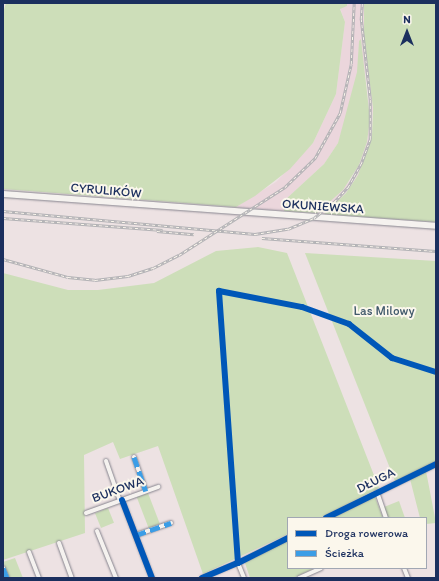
<!DOCTYPE html>
<meta charset="utf-8">
<style>
body{margin:0}
#map{position:relative;width:439px;height:581px;overflow:hidden;background:#ede2e3;font-family:Itim,sans-serif}
div>[style]{position:absolute}
.built>*{inset:0;background:#ebd6dc}
.green>*{inset:0;background:#cddeb9;transform-origin:0 0}
.roads{filter:drop-shadow(0 0 1px #86848e) drop-shadow(0 0 1px #86848e)}
.street>*{height:4px;margin:-2px;padding:0 2px;transform-origin:2px;border-radius:2px;background:#f5f2ef}
.secondary>*{height:5.5px;margin:-2.75px;padding:0 2.75px;transform-origin:2.75px;border-radius:2.75px;background:#f5f2ef}
.rail>*{height:2.5px;margin-top:-1.25px;transform-origin:0;background:repeating-linear-gradient(90deg,#fbf7ec 0 3px,#b2b2b5 0 6px);box-sizing:border-box;border-block:1px solid #b2b2b5}
.quiet>*{height:5px;margin-top:-2.5px;transform-origin:0;background:repeating-linear-gradient(90deg,#3b9de6 0 10px,transparent 0 15px)}
.cycleway>*{height:6px;margin:-3px;padding:0 3px;transform-origin:3px;border-radius:3px;background:#0057b8}
span{translate:-50% -50%;white-space:nowrap;text-align:center;line-height:1.15;-webkit-text-stroke:4px #fbf7ec;paint-order:stroke}
.street-label{font-size:13px;color:#1b2f5e}
.park-label{font-size:13px;color:#415a6c}
.frame{position:absolute;inset:0;border:4px solid #1b2f5e;pointer-events:none}
.legend{position:absolute;left:287px;top:517px;width:140px;height:52px;box-sizing:border-box;background:#fbf7ec;border:1px solid #a1a7b3;margin:0;padding:5px 7px;list-style:none;font-size:12px;color:#1b2f5e}
.legend li{display:flex;align-items:center;gap:8px;height:20px}
.legend b{width:20px;border:1px solid #a1a7b3}
.north{position:absolute;left:387px;top:12px;width:40px;height:40px;-webkit-text-stroke:3px #fbf7ec;paint-order:stroke;rotate:0deg;font-size:11px;font-weight:700;line-height:16px;text-align:center;color:#1b2f5e}
.north::after{content:'';display:block;margin:auto;width:14px;height:18px;background:#1b2f5e;clip-path:polygon(50% 0,100% 100%,50% 72%,0 100%)}
</style>
<div id="map">
<div class="built">
<i style="clip-path:polygon(347px 3px,364px 3px,364px 38px,373px 108px,369px 148px,358px 175px,334px 206px,324px 214px,317px 213px,352px 179px,367px 142px,370px 119px,368px 88px,359px 41px,358px 72px,346px 119px,338px 143px,324px 164px,286px 199px,284px 211px,236px 207px,276px 182px,313px 143px,336px 94px,345px 22px,340px 8px,347px 6px)"></i>
</div>
<div class="green">
<i style="clip-path:polygon(6px 3px,347px 3px,347px 6px,340px 9px,345px 22px,336px 94px,313px 143px,290px 169px,255px 196px,236px 207px,3px 189px,3px 13px)"></i>
<i style="clip-path:polygon(364px 3px,436px 3px,436px 222px,324px 214px,346px 193px,358px 175px,372px 135px,373px 108px,364px 38px)"></i>
<i style="clip-path:polygon(361px 39px,370px 119px,367px 142px,359px 165px,343px 190px,317px 213px,284px 211px,286px 199px,324px 164px,338px 143px,357px 72px,359px 41px)"></i>
<i style="clip-path:polygon(258px 247px,287px 253px,379px 488px,320px 518px,288px 518px,288px 534px,203px 574px,158px 446px,120px 459px,113px 442px,84px 455px,85px 533px,3px 560px,3px 273px,68px 290px,98px 290px,154px 283px,216px 251px)"></i>
<i style="clip-path:polygon(305px 253px,436px 261px,436px 461px,395px 481px)"></i>
<i style="clip-path:polygon(426px 471px,436px 523px,426px 524px,426px 518px,420px 518px,410px 479px)"></i>
<i style="left:148px;top:493px;width:33px;height:12px;rotate:69deg"></i>
<i style="clip-path:polygon(375px 497px,383px 518px,333px 518px)"></i>
<i style="clip-path:polygon(399px 501px,405px 518px,388px 518px,384px 507px)"></i>
<i style="left:108px;top:508px;width:16px;height:14px;rotate:68deg"></i>
<i style="clip-path:polygon(288px 540px,288px 568px,315px 568px,293px 578px,250px 578px,245px 563px)"></i>
<i style="clip-path:polygon(15px 558px,23px 578px,9px 578px,3px 562px)"></i>
</div>
<div class="roads">
<div class="street">
<i style="left:134px;top:457px;width:36px;rotate:71deg"></i>
<i style="left:106px;top:461px;width:42px;rotate:70.7deg"></i>
<i style="left:377px;top:492px;width:28px;rotate:71deg"></i>
<i style="left:122px;top:500px;width:84px;rotate:69deg"></i>
<i style="left:86px;top:513px;width:77px;rotate:-19.9deg"></i>
<i style="left:326px;top:518px;width:123px;rotate:-26.1deg"></i>
<i style="left:97px;top:531px;width:51px;rotate:68deg"></i>
<i style="left:136px;top:535px;width:37px;rotate:-19deg"></i>
<i style="left:59px;top:543px;width:37px;rotate:70deg"></i>
<i style="left:29px;top:552px;width:28px;rotate:69deg"></i>
<i style="left:238px;top:563px;width:16px;rotate:68deg"></i>
<i style="left:3px;top:568px;width:11px;rotate:68deg"></i>
<i style="left:404px;top:568px;width:11px;rotate:68deg"></i>
<i style="left:202px;top:578px;width:39px;rotate:-23deg"></i>
<i style="left:238px;top:563px;width:56px;rotate:-26.6deg"></i>
<i style="left:299px;top:578px;width:24px;rotate:-24deg"></i>
</div>
<div class="secondary">
<i style="left:3px;top:194px;width:434px;rotate:4.2deg"></i>
</div>
</div>
<div class="rail">
<i style="left:3px;top:211px;width:253px;rotate:5.2deg"></i>
<i style="left:255px;top:234px;width:33px;rotate:-9deg"></i>
<i style="left:288px;top:229px;width:28px;rotate:-23deg"></i>
<i style="left:314px;top:218px;width:26px;rotate:-39deg"></i>
<i style="left:334px;top:202px;width:21px;rotate:-47deg"></i>
<i style="left:348px;top:187px;width:26px;rotate:-61deg"></i>
<i style="left:361px;top:164px;width:27px;rotate:-70deg"></i>
<i style="left:370px;top:139px;width:40px;rotate:-90deg"></i>
<i style="left:370px;top:99px;width:81px;rotate:-96.4deg"></i>
<i style="left:361px;top:19px;width:16px;rotate:-86deg"></i>
<i style="left:3px;top:218px;width:160px;rotate:4.3deg"></i>
<i style="left:157px;top:231px;width:37px;rotate:5deg"></i>
<i style="left:262px;top:238px;width:174px;rotate:4.3deg"></i>
<i style="left:3px;top:259px;width:67px;rotate:15.5deg"></i>
<i style="left:68px;top:277px;width:27px;rotate:6deg"></i>
<i style="left:95px;top:280px;width:33px;rotate:-7deg"></i>
<i style="left:128px;top:276px;width:26px;rotate:-18deg"></i>
<i style="left:153px;top:268px;width:29px;rotate:-27deg"></i>
<i style="left:179px;top:255px;width:126px;rotate:-32.7deg"></i>
<i style="left:285px;top:187px;width:42px;rotate:-44deg"></i>
<i style="left:315px;top:158px;width:51px;rotate:-60.9deg"></i>
<i style="left:340px;top:113px;width:50px;rotate:-77.3deg"></i>
<i style="left:351px;top:64px;width:61px;rotate:-87.2deg"></i>
</div>
<div class="quiet">
<i style="left:134px;top:457px;width:36px;rotate:71deg"></i>
<i style="left:136px;top:535px;width:37px;rotate:-19deg"></i>
<i style="left:3px;top:568px;width:11px;rotate:68deg"></i>
</div>
<div class="cycleway">
<i style="left:122px;top:500px;width:84px;rotate:69deg"></i>
<i style="left:326px;top:518px;width:123px;rotate:-26.1deg"></i>
<i style="left:238px;top:563px;width:273px;rotate:-94deg"></i>
<i style="left:219px;top:291px;width:85px;rotate:10.9deg"></i>
<i style="left:302px;top:307px;width:50px;rotate:19.9deg"></i>
<i style="left:349px;top:324px;width:55px;rotate:38.3deg"></i>
<i style="left:392px;top:358px;width:46px;rotate:17.7deg"></i>
<i style="left:202px;top:578px;width:39px;rotate:-23deg"></i>
<i style="left:238px;top:563px;width:56px;rotate:-26.6deg"></i>
</div>
<div class="street-label">
<span style="left:106px;top:191px;rotate:5deg">CYRULIKÓW</span>
<span style="left:323px;top:207px;rotate:4deg">OKUNIEWSKA</span>
<span style="left:376px;top:481px;rotate:-26deg">DŁUGA</span>
<span style="left:118px;top:490px;rotate:-20deg">BUKOWA</span>
</div>
<div class="park-label">
<span style="left:384px;top:311px">Las Milowy</span>
</div>
<div class="frame"></div>
<ul class="legend">
<li><b style="height:5px;background:#0057b8"></b>Droga rowerowa</li>
<li><b style="height:5px;background:#3b9de6"></b>Ścieżka</li>
</ul>
<div class="north">N</div>
</div>
